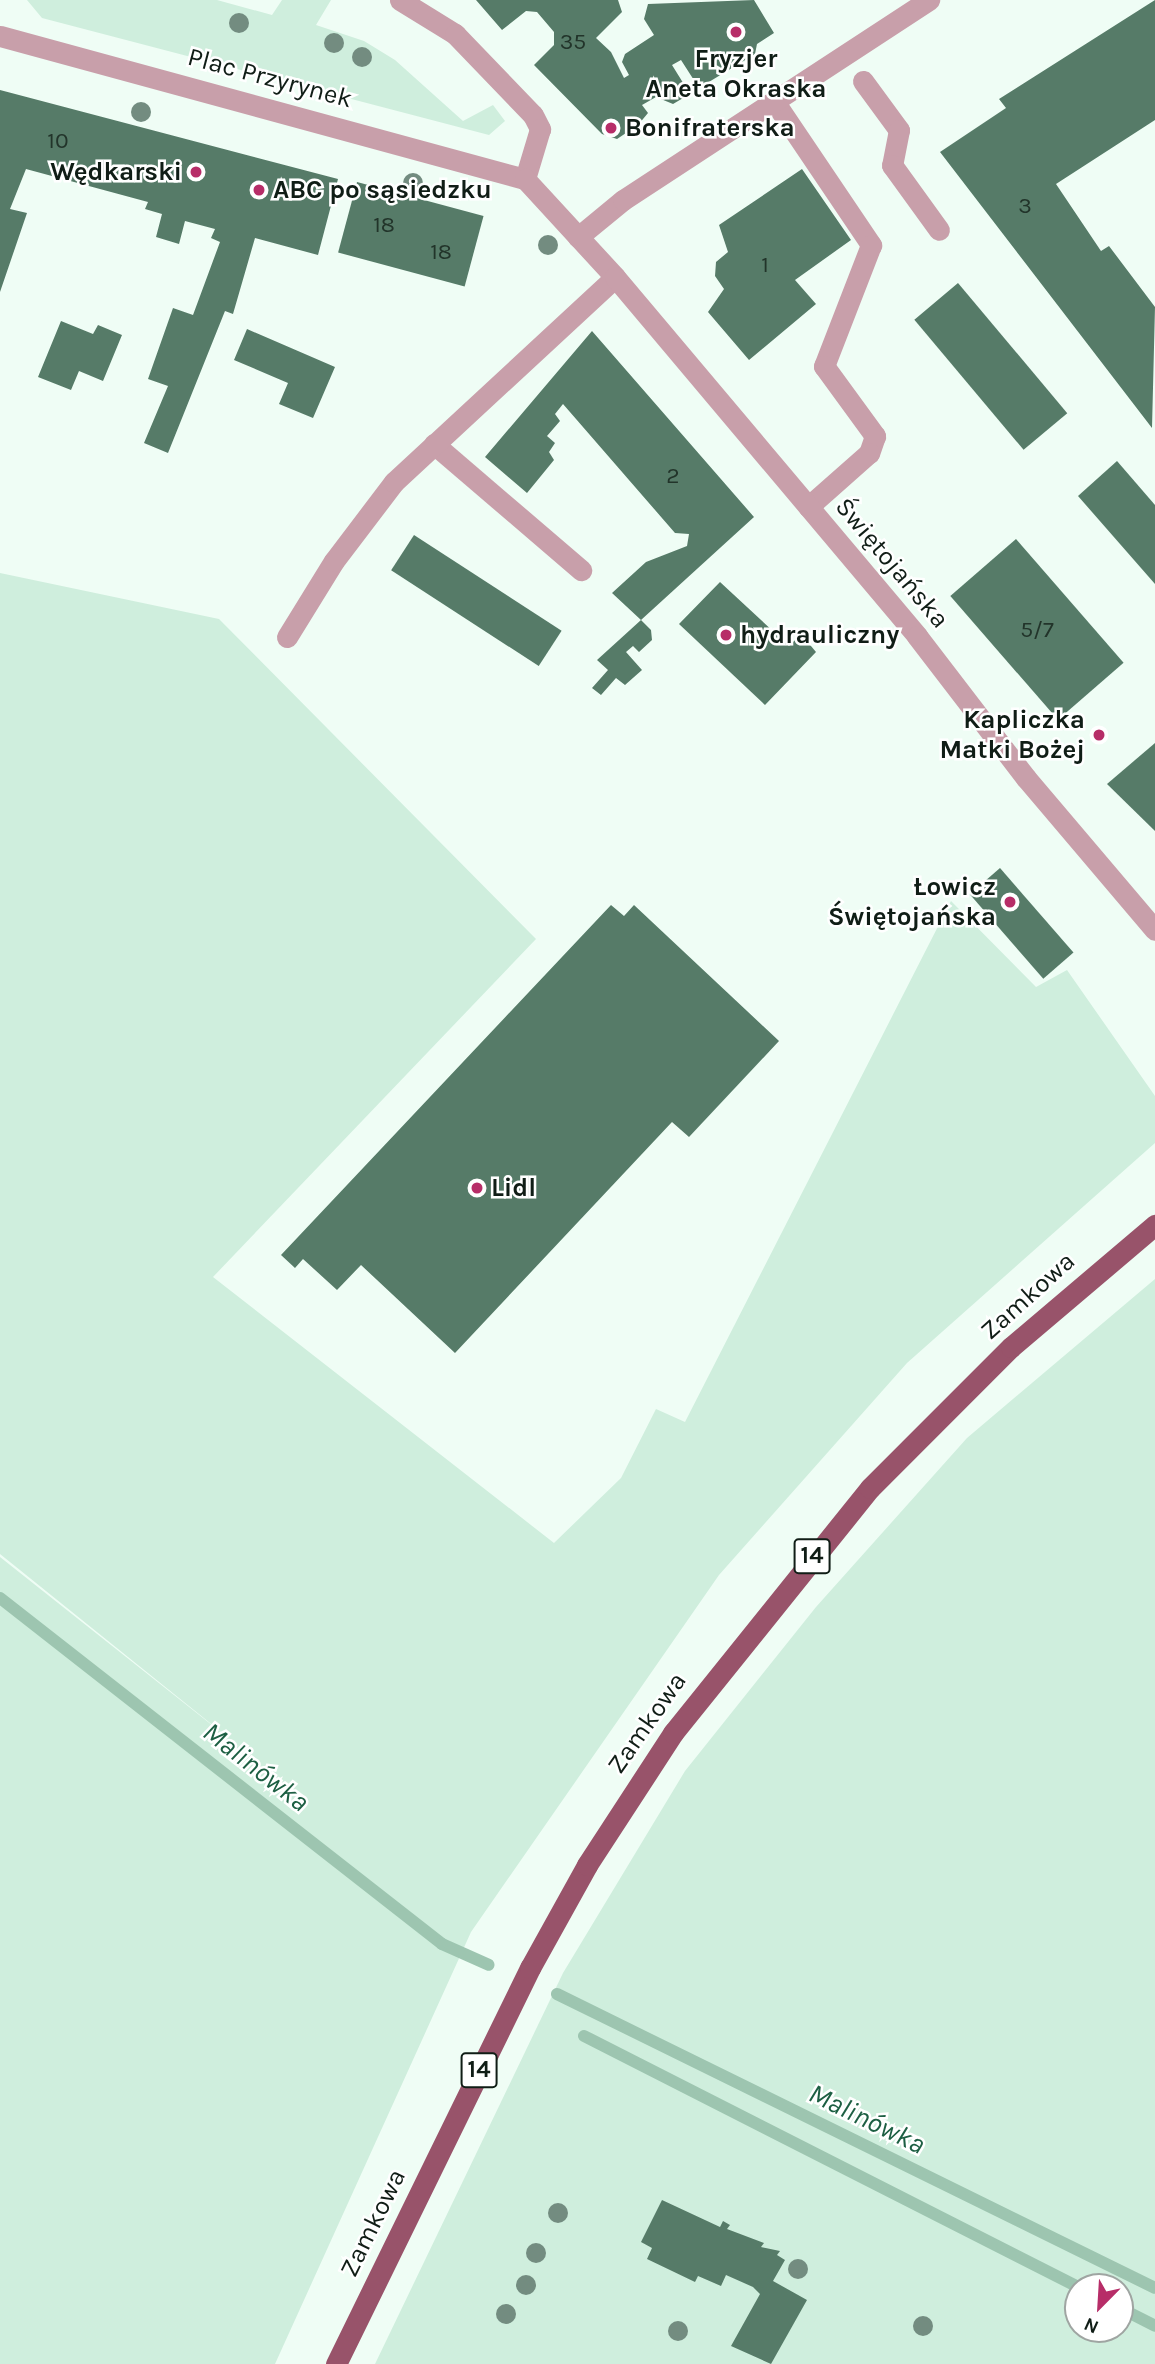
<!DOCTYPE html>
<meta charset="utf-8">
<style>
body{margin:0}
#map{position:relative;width:1155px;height:2364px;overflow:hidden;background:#effdf5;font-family:Karla,sans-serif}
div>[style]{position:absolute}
.green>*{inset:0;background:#cfeedd}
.stream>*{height:12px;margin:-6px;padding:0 6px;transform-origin:6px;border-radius:6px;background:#9dc5b0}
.building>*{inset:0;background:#567b68;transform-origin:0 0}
.service>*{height:21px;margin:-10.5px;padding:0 10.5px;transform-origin:10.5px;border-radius:10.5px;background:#c89faa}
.minor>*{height:21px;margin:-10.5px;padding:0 10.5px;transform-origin:10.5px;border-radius:10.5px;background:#c89faa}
.tertiary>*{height:21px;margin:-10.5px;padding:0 10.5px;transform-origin:10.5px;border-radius:10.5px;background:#c89faa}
.primary>*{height:21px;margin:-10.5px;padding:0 10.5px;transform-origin:10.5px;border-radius:10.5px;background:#98536a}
.trees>*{width:20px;height:20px;margin:-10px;border-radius:50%;background:#738c80}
.dots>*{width:19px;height:19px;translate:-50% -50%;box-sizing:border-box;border:4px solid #fff;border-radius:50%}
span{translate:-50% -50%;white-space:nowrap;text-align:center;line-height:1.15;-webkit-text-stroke:5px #fff;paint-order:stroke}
.number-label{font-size:23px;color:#22342a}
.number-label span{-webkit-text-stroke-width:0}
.shield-label span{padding:2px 5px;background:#fff;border:2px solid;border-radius:5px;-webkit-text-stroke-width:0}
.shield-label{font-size:24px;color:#101d16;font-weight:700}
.poi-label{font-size:26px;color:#101d16;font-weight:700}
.left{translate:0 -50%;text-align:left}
.right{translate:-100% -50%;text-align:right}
.street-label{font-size:26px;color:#101d16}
.water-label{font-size:28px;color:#1d5f43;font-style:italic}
.north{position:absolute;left:1064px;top:2273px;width:70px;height:70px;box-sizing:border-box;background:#fff;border:2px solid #9fa5a2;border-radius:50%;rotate:204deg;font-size:19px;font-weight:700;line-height:28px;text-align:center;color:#101d16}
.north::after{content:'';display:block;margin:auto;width:24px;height:32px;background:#b72d68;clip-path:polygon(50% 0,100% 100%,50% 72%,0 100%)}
</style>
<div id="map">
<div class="green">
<i style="clip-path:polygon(27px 0,217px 0,272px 15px,282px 0,331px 0,316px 25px,364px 41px,395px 60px,463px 121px,493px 105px,505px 121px,489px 135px,42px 18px)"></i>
<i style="clip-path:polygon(0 573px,219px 619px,536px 939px,213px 1277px,554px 1543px,621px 1478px,656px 1409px,685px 1422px,951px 901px,1036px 987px,1067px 970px,1155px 1096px,1155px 1143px,907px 1363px,719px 1575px,471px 1932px,275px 2364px,0 2364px,0 1557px,256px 1760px,0 1554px)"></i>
<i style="clip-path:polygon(evenodd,1155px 1279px,1155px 2364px,375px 2364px,563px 1973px,685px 1771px,816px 1607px,967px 1438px,1155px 1279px,1078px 2287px,1120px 2287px,1120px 2329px,1078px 2329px,1078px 2287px)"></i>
</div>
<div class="stream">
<i style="left:0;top:1598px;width:561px;rotate:38.05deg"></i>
<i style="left:442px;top:1944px;width:51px;rotate:24.1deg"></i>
<i style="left:557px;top:1994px;width:666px;rotate:26.18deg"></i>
<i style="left:584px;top:2036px;width:554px;rotate:26.93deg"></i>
<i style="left:1120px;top:2308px;width:39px;rotate:27deg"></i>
</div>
<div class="building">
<i style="clip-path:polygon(476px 0,618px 0,622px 12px,596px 38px,611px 52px,624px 78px,629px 75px,622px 62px,625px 54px,654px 35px,644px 19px,648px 4px,754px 0,774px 33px,757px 44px,755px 54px,699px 88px,681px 60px,672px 65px,690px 94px,673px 104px,656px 97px,642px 105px,648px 113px,638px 125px,617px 139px,602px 134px,534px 65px,554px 45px,554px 32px,537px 12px,526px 11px,502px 30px)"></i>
<i style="clip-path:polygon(1155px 0,1155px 120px,1056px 184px,1101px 251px,1109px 246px,1155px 307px,1152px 428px,940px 152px,1006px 108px,999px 99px)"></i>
<i style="clip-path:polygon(0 90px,338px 179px,318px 255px,255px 238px,233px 314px,225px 311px,168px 453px,144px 443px,168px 386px,148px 379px,173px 308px,193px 315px,220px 242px,211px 238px,215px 229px,185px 221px,179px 244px,156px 237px,162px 214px,145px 209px,148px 202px,26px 169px,10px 209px,27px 213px,0 292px)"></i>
<i style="clip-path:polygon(802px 169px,851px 240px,795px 280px,816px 304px,749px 360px,708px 312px,724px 289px,715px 276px,716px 262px,728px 252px,719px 225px)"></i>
<i style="left:357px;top:182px;width:131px;height:73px;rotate:15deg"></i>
<i style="left:958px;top:283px;width:170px;height:57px;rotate:50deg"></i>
<i style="clip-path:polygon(61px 321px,93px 334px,98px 325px,122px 335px,103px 381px,79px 371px,71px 390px,38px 377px)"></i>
<i style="clip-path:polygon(247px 329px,335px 367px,313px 418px,279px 404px,288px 383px,234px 360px)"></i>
<i style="clip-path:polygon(592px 331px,754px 517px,641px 620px,612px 593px,646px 562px,687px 546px,689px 534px,675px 533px,563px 404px,555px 414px,560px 421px,547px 436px,555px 443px,549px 452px,554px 460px,527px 493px,485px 457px)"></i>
<i style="clip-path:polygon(1117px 461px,1155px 505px,1155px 584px,1078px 496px)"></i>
<i style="left:414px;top:535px;width:176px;height:42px;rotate:33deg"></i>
<i style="left:1016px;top:539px;width:164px;height:87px;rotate:49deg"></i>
<i style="clip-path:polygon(720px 582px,789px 646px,801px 634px,816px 652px,765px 705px,679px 624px)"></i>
<i style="clip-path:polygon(641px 620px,651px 630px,652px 640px,639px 652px,633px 646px,626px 652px,642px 670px,625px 685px,616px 678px,601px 695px,592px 688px,608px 670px,597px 660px)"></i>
<i style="clip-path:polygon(1155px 743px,1155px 831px,1107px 784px)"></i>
<i style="left:1000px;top:868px;width:112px;height:40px;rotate:49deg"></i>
<i style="clip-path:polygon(611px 905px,624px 916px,634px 905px,779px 1041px,689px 1137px,672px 1122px,455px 1353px,361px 1265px,337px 1290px,303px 1259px,295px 1268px,281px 1255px)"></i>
<i style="clip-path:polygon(662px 2200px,720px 2227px,723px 2221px,730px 2225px,727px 2229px,764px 2243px,761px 2247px,780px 2251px,777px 2255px,785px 2260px,773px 2281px,807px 2300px,771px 2364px,731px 2346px,760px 2294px,753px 2287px,726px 2275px,721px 2286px,698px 2276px,695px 2282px,647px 2259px,652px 2248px,641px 2242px)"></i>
</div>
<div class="service">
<i style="left:863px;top:81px;width:61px;rotate:53.7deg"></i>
<i style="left:899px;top:130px;width:36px;rotate:101deg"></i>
<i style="left:892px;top:165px;width:80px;rotate:54.1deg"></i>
<i style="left:774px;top:101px;width:174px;rotate:56deg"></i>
<i style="left:871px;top:245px;width:130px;rotate:111.2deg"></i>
<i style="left:824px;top:366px;width:87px;rotate:53.9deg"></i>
<i style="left:875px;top:436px;width:18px;rotate:109deg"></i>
<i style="left:869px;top:453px;width:81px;rotate:138.5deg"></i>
<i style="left:434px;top:444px;width:194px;rotate:40.6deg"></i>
<i style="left:287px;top:637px;width:89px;rotate:-58.3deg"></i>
<i style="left:334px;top:561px;width:99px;rotate:-52.8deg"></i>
<i style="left:394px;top:482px;width:301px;rotate:-42.8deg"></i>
</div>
<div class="minor">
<i style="left:400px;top:0;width:65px;rotate:31.7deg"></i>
<i style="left:455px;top:34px;width:112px;rotate:46.1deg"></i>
<i style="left:533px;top:115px;width:16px;rotate:63deg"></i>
<i style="left:540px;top:129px;width:52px;rotate:106.7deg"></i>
<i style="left:578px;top:237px;width:58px;rotate:-39.4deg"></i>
<i style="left:623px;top:200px;width:366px;rotate:-33.2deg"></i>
</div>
<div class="tertiary">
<i style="left:0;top:36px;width:544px;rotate:15.24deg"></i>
<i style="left:525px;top:179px;width:133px;rotate:47.4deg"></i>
<i style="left:615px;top:277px;width:469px;rotate:49.9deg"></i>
<i style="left:917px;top:636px;width:179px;rotate:52.5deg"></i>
<i style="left:1026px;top:778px;width:199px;rotate:49.7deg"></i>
</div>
<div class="primary">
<i style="left:336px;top:2364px;width:441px;rotate:-63.9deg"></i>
<i style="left:530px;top:1968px;width:118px;rotate:-61deg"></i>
<i style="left:587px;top:1865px;width:158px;rotate:-56.9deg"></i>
<i style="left:673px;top:1733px;width:314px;rotate:-51.2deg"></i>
<i style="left:870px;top:1488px;width:199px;rotate:-45deg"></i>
<i style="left:1011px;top:1347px;width:189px;rotate:-40.3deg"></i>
</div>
<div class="trees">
<i style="left:239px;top:23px"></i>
<i style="left:334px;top:43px"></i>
<i style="left:362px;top:57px"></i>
<i style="left:141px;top:112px"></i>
<i style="left:413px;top:183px"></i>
<i style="left:548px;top:245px"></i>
<i style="left:558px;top:2213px"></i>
<i style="left:536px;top:2253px"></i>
<i style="left:798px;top:2269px"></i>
<i style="left:526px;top:2285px"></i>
<i style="left:506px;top:2314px"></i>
<i style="left:923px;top:2326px"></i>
<i style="left:678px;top:2331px"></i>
</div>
<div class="dots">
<i style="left:736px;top:32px;background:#b72d68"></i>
<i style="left:611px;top:128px;background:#b72d68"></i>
<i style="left:196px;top:172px;background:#b72d68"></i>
<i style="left:259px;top:190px;background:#b72d68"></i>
<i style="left:726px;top:635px;background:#b72d68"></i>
<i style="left:1099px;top:735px;background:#b72d68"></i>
<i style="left:1010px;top:902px;background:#b72d68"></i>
<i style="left:477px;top:1188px;background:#b72d68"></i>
</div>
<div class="number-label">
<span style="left:573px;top:42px">35</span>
<span style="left:58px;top:141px">10</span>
<span style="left:1025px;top:206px">3</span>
<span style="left:384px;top:225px">18</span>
<span style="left:441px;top:252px">18</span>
<span style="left:765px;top:265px">1</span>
<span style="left:673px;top:476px">2</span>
<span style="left:1037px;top:630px">5/7</span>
</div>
<div class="shield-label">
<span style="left:812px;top:1556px">14</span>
<span style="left:479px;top:2070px">14</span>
</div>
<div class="poi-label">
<span style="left:736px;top:74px">Fryzjer<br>Aneta Okraska</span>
<span class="left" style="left:625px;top:128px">Bonifraterska</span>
<span class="right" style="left:182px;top:172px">Wędkarski</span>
<span class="left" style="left:273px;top:190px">ABC po sąsiedzku</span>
<span class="left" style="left:740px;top:635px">hydrauliczny</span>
<span class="right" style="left:1085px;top:735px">Kapliczka<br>Matki Bożej</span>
<span class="right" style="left:996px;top:902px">Łowicz<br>Świętojańska</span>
<span class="left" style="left:491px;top:1188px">Lidl</span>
</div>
<div class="street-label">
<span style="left:270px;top:78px;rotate:15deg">Plac Przyrynek</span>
<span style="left:892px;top:563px;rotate:50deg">Świętojańska</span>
<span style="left:1028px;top:1296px;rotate:-42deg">Zamkowa</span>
<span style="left:647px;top:1723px;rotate:-55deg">Zamkowa</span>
<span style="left:373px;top:2223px;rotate:-64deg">Zamkowa</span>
</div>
<div class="water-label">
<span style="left:256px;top:1767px;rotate:38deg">Malinówka</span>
<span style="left:867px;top:2119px;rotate:26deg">Malinówka</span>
</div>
<div class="north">N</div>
</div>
